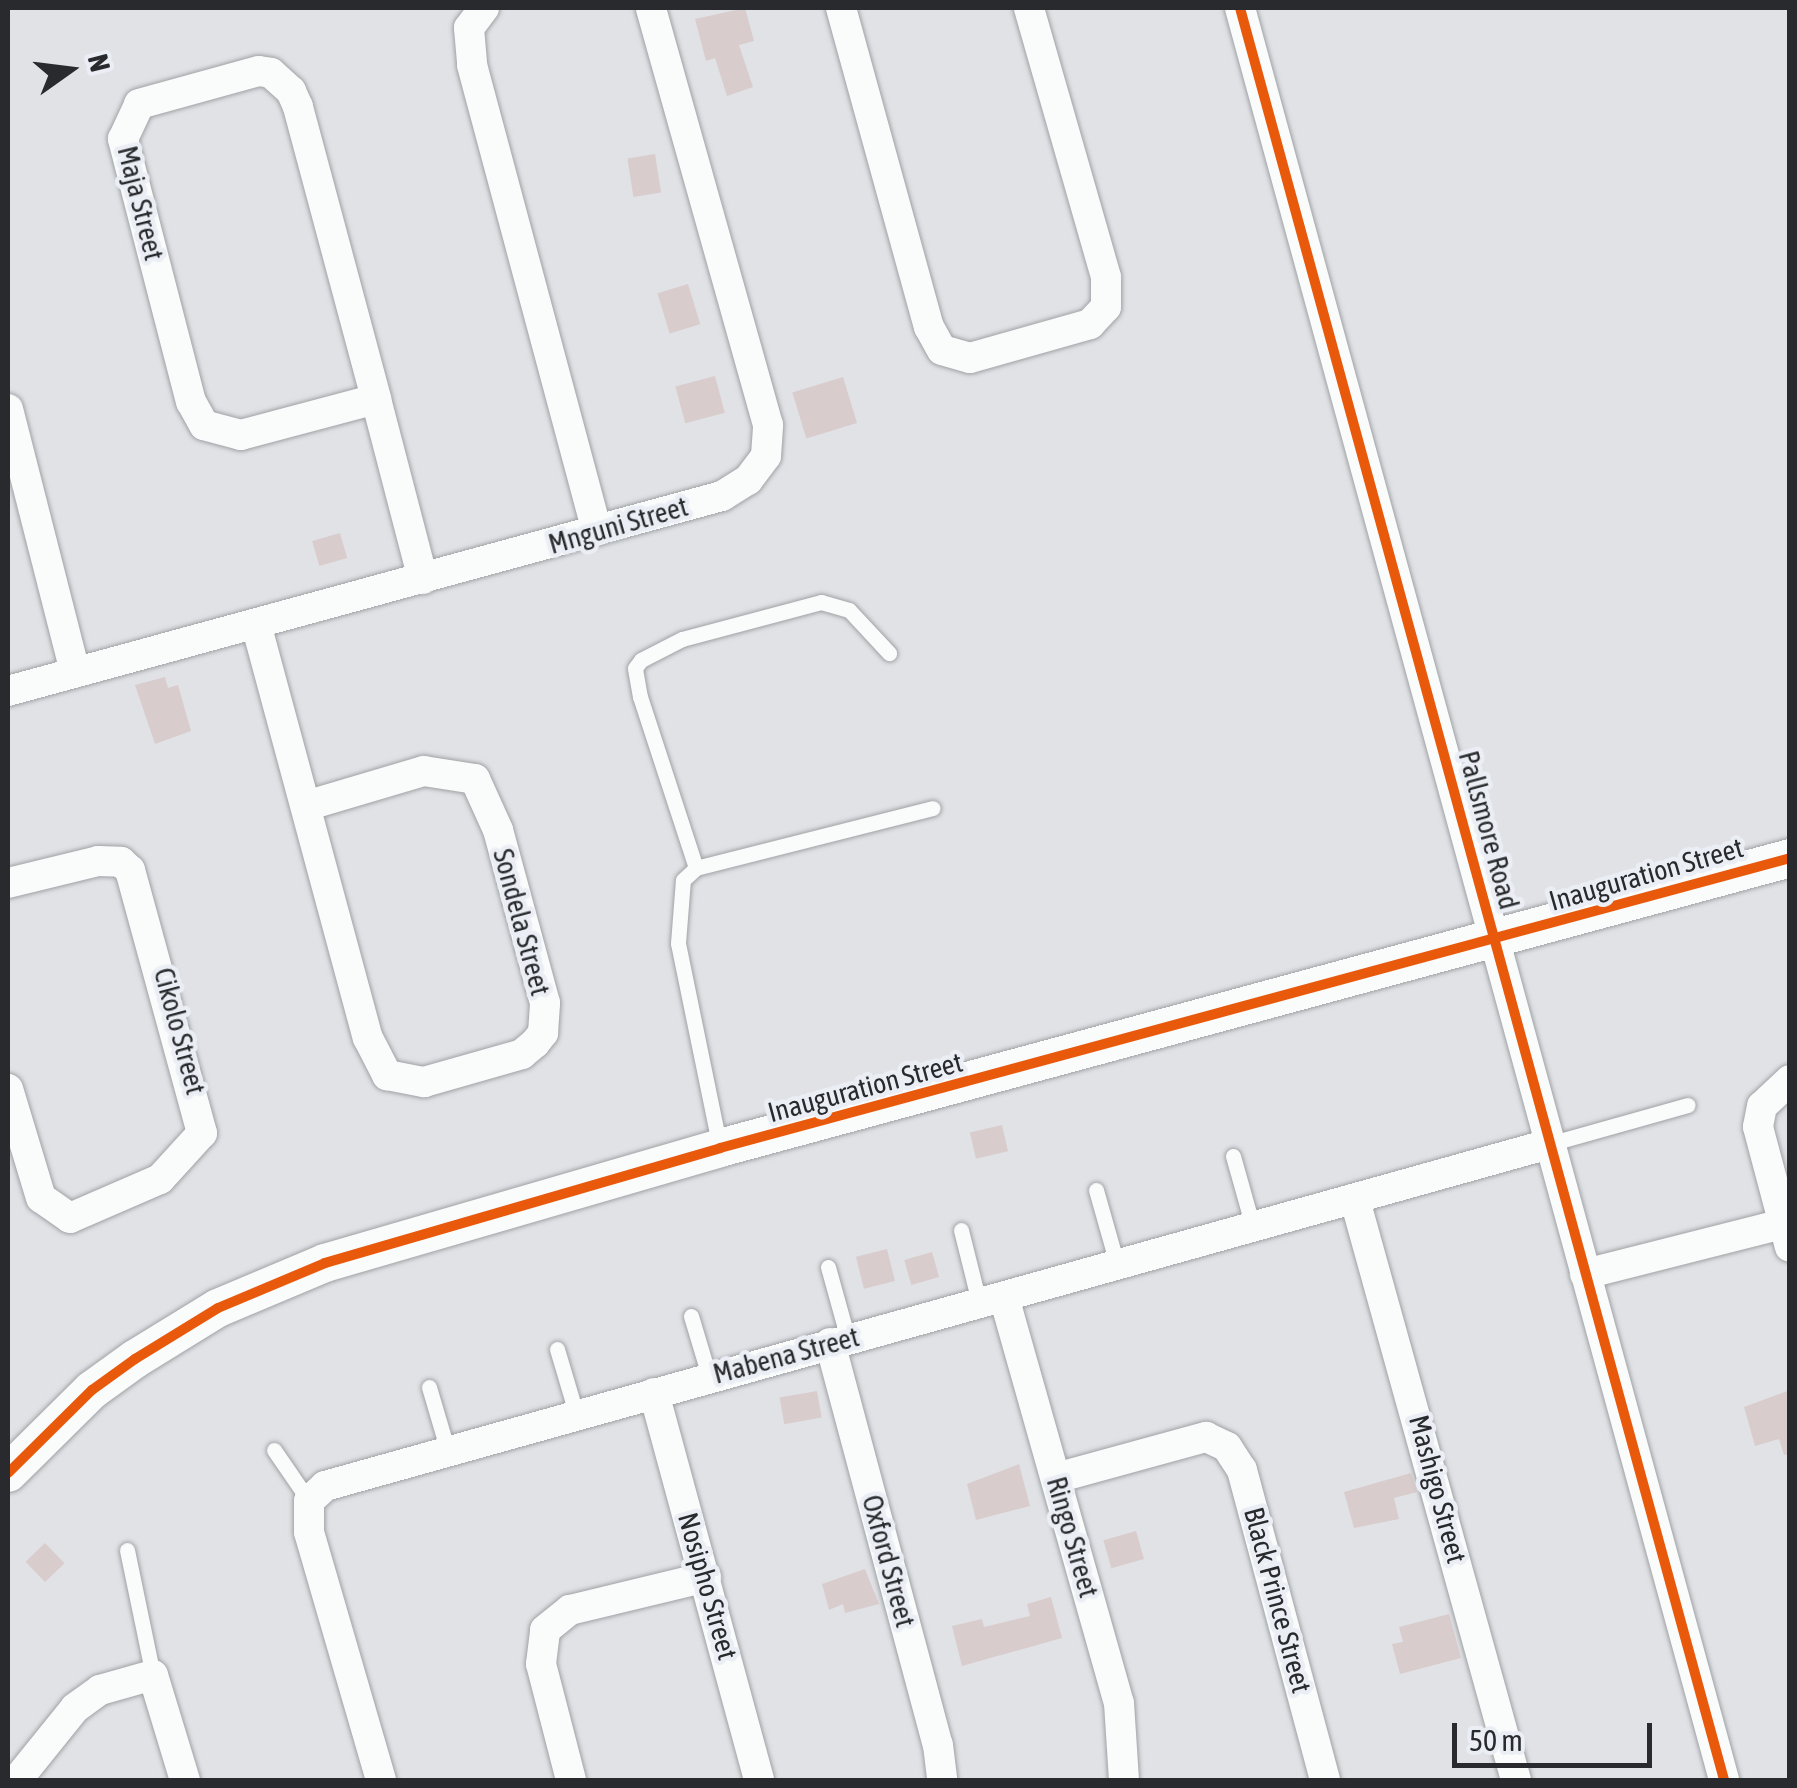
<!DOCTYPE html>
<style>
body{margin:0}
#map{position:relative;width:1797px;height:1788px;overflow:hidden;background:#e0e2e6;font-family:"Asap Condensed",sans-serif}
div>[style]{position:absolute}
.building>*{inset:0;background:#d9cccd;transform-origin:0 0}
.roads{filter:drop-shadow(0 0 2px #a0a2a5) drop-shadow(0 0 2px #a0a2a5)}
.service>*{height:15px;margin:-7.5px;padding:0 7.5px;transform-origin:7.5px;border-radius:7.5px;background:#fafbfb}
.minor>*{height:30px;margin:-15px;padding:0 15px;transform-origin:15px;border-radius:15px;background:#fafbfb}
.tertiary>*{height:38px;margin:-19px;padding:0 19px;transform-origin:19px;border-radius:19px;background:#fafbfb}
.cycleway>*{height:10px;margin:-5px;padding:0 5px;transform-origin:5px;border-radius:5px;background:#e8590c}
span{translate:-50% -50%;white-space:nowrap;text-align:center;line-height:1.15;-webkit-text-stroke:9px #ebeff5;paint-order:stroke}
.street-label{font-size:28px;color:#292a2d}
.frame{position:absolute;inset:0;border:10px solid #292a2d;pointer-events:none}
.north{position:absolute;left:20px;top:20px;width:100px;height:100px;-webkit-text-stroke:8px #ebeff5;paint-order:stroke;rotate:76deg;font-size:28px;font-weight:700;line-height:40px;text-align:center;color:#292a2d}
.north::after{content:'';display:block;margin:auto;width:35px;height:45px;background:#292a2d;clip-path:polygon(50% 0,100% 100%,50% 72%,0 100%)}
.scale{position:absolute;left:1452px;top:1723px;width:200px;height:45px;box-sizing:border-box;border:5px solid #292a2d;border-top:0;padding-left:12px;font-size:30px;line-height:35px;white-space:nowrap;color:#292a2d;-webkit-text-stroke:8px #ebeff5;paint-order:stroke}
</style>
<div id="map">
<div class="building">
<i style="clip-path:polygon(745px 8px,754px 41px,739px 45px,753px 87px,727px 96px,715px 58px,706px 61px,695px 19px)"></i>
<i style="left:655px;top:154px;width:39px;height:28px;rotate:81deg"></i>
<i style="left:688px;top:284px;width:42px;height:32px;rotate:73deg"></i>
<i style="left:715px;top:376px;width:38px;height:41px;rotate:75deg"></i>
<i style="left:843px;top:377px;width:48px;height:53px;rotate:73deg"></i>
<i style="left:340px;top:533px;width:26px;height:29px;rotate:74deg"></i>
<i style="clip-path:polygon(165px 677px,168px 688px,178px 685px,191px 731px,155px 744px,135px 685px)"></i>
<i style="left:1002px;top:1125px;width:27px;height:33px;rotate:77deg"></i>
<i style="left:887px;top:1249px;width:33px;height:32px;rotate:76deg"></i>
<i style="left:932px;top:1252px;width:26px;height:29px;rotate:74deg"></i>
<i style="clip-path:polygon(1790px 1390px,1790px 1454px,1784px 1455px,1779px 1439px,1755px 1446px,1744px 1407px)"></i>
<i style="left:817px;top:1391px;width:27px;height:38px;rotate:80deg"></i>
<i style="clip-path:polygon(1019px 1464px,1030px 1506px,976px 1520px,967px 1484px)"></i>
<i style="clip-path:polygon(1411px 1473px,1417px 1492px,1394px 1498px,1399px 1519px,1354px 1528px,1344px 1492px)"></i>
<i style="left:1136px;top:1531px;width:29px;height:34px;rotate:74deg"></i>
<i style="left:45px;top:1543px;width:28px;height:27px;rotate:46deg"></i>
<i style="clip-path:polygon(865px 1569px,879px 1604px,845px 1613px,843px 1604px,829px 1610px,822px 1584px)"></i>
<i style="clip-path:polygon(1051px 1597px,1062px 1638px,962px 1666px,952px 1626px,982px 1619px,984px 1627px,1030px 1616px,1027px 1604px)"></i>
<i style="clip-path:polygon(1449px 1614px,1461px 1658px,1400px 1674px,1392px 1644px,1403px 1642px,1399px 1627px)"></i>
</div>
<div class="roads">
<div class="service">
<i style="left:696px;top:868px;width:180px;rotate:-108.1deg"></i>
<i style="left:640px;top:697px;width:29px;rotate:-100deg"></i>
<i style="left:635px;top:668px;width:10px;rotate:-53deg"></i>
<i style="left:641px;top:660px;width:46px;rotate:-27.1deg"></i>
<i style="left:682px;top:639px;width:144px;rotate:-14.9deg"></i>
<i style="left:821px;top:602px;width:29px;rotate:16deg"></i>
<i style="left:849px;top:610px;width:59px;rotate:47.1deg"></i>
<i style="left:1549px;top:1144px;width:144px;rotate:-15.7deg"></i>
<i style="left:720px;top:1148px;width:209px;rotate:-101.6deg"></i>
<i style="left:678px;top:943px;width:63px;rotate:-85.5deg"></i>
<i style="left:683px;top:880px;width:18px;rotate:-43deg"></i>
<i style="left:696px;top:868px;width:244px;rotate:-14.2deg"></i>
<i style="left:1233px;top:1156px;width:74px;rotate:74.3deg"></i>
<i style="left:1096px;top:1190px;width:77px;rotate:74.2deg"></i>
<i style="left:961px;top:1230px;width:74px;rotate:76deg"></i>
<i style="left:828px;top:1267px;width:75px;rotate:74.5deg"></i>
<i style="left:691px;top:1316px;width:63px;rotate:73.3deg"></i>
<i style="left:557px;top:1349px;width:67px;rotate:73.5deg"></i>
<i style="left:429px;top:1387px;width:64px;rotate:73.6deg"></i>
<i style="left:274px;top:1450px;width:62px;rotate:55.5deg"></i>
<i style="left:127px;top:1550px;width:128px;rotate:78.3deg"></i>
</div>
<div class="minor">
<i style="left:484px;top:8px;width:25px;rotate:127deg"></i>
<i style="left:469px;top:28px;width:37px;rotate:85deg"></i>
<i style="left:472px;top:65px;width:482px;rotate:75deg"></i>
<i style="left:841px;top:8px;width:331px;rotate:74.6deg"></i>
<i style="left:929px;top:327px;width:26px;rotate:61deg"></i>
<i style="left:942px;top:350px;width:29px;rotate:16deg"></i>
<i style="left:970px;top:358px;width:125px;rotate:-15.8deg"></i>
<i style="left:1090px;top:324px;width:23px;rotate:-47deg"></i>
<i style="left:1106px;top:307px;width:30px;rotate:-90deg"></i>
<i style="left:1106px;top:277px;width:280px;rotate:-106deg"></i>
<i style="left:1240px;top:8px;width:1837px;rotate:74.72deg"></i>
<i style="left:376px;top:399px;width:140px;rotate:165.1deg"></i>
<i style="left:241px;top:435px;width:38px;rotate:-165deg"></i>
<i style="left:204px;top:425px;width:26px;rotate:-119deg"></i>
<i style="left:191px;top:402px;width:272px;rotate:-104.5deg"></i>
<i style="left:123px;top:139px;width:38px;rotate:-65deg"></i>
<i style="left:139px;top:104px;width:124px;rotate:-15.4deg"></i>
<i style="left:259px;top:71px;width:12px;rotate:9deg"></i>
<i style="left:271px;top:73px;width:27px;rotate:42deg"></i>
<i style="left:291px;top:91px;width:17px;rotate:66deg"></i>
<i style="left:298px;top:107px;width:302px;rotate:75deg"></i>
<i style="left:376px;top:399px;width:186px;rotate:75.4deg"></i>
<i style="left:8px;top:409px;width:270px;rotate:75.7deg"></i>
<i style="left:256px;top:624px;width:429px;rotate:74.9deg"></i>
<i style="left:368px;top:1038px;width:42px;rotate:62.8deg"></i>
<i style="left:387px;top:1075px;width:38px;rotate:11deg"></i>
<i style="left:424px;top:1082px;width:102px;rotate:-15.9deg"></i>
<i style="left:522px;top:1054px;width:17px;rotate:-40deg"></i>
<i style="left:535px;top:1043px;width:13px;rotate:-51deg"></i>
<i style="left:543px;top:1033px;width:30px;rotate:-86deg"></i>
<i style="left:545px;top:1003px;width:179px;rotate:-105.2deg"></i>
<i style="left:498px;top:830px;width:56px;rotate:-114.3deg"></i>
<i style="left:475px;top:779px;width:52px;rotate:-171.1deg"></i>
<i style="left:424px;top:771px;width:123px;rotate:163.5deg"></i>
<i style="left:8px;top:691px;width:740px;rotate:-15.28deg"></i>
<i style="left:722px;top:496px;width:31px;rotate:-32deg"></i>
<i style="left:748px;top:480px;width:30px;rotate:-53deg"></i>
<i style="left:766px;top:456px;width:31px;rotate:-86deg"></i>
<i style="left:768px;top:425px;width:433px;rotate:-105.7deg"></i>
<i style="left:8px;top:883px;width:93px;rotate:-13.7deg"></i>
<i style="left:98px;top:861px;width:23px;rotate:2deg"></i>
<i style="left:121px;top:862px;width:12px;rotate:42deg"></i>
<i style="left:130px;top:870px;width:273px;rotate:74.7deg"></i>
<i style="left:202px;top:1133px;width:62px;rotate:132.4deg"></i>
<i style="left:160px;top:1179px;width:98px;rotate:156.6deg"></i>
<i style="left:70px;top:1218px;width:35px;rotate:-145deg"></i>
<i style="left:41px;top:1198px;width:114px;rotate:-106.8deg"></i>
<i style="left:1790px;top:1080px;width:38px;rotate:137deg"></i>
<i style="left:1762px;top:1106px;width:21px;rotate:101deg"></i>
<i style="left:1758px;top:1127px;width:124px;rotate:75.1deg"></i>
<i style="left:1355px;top:1200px;width:602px;rotate:74.49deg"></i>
<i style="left:1585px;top:1274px;width:204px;rotate:-14.2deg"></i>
<i style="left:1004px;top:1297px;width:422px;rotate:74.2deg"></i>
<i style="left:1119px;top:1703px;width:77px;rotate:86.3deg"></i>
<i style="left:830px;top:1343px;width:416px;rotate:75deg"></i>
<i style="left:938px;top:1745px;width:35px;rotate:83deg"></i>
<i style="left:654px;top:1393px;width:401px;rotate:74.8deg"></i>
<i style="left:1056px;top:1478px;width:156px;rotate:-15.3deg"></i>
<i style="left:1206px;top:1437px;width:23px;rotate:25deg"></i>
<i style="left:1227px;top:1447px;width:27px;rotate:57deg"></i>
<i style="left:1242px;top:1470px;width:321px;rotate:75deg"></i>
<i style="left:17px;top:1780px;width:92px;rotate:-51.1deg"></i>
<i style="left:75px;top:1708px;width:31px;rotate:-36deg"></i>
<i style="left:100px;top:1690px;width:55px;rotate:-15.8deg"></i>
<i style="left:153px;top:1675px;width:110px;rotate:73.1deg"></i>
<i style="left:381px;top:1780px;width:258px;rotate:-106.2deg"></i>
<i style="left:309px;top:1532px;width:31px;rotate:-90deg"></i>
<i style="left:309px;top:1501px;width:22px;rotate:-43deg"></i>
<i style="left:325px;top:1486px;width:1271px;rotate:-15.61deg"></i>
<i style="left:571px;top:1780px;width:120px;rotate:-104.5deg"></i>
<i style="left:541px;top:1664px;width:34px;rotate:-83deg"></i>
<i style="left:545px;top:1630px;width:32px;rotate:-39deg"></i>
<i style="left:570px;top:1610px;width:140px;rotate:-13.6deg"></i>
</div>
<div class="tertiary">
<i style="left:8px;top:1473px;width:118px;rotate:-44.7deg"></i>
<i style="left:92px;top:1390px;width:53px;rotate:-35.8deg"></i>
<i style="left:135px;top:1359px;width:97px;rotate:-31.6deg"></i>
<i style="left:218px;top:1308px;width:116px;rotate:-22.8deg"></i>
<i style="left:325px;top:1263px;width:411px;rotate:-16.2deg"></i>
<i style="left:720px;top:1148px;width:1109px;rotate:-15.16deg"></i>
</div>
</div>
<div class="cycleway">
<i style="left:1240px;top:8px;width:1837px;rotate:74.72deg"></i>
<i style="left:8px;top:1473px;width:118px;rotate:-44.7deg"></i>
<i style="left:92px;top:1390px;width:53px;rotate:-35.8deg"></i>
<i style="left:135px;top:1359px;width:97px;rotate:-31.6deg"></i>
<i style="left:218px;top:1308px;width:116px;rotate:-22.8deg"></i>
<i style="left:325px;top:1263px;width:411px;rotate:-16.2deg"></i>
<i style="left:720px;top:1148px;width:1109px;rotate:-15.16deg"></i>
</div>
<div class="street-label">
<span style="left:141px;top:203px;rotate:76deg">Maja Street</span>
<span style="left:618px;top:525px;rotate:-16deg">Mnguni Street</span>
<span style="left:1489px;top:830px;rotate:75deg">Pallsmore Road</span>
<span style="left:1646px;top:874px;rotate:-16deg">Inauguration Street</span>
<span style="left:522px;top:922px;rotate:75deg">Sondela Street</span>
<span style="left:180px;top:1031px;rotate:75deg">Cikolo Street</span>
<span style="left:865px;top:1087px;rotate:-15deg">Inauguration Street</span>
<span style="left:786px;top:1355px;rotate:-15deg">Mabena Street</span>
<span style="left:1438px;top:1489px;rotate:75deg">Mashigo Street</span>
<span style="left:1073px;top:1537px;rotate:74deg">Ringo Street</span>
<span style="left:889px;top:1561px;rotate:75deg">Oxford Street</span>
<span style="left:708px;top:1586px;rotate:74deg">Nosipho Street</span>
<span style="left:1278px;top:1600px;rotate:75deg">Black Prince Street</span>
</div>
<div class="frame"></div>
<div class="north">N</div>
<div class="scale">50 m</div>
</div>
